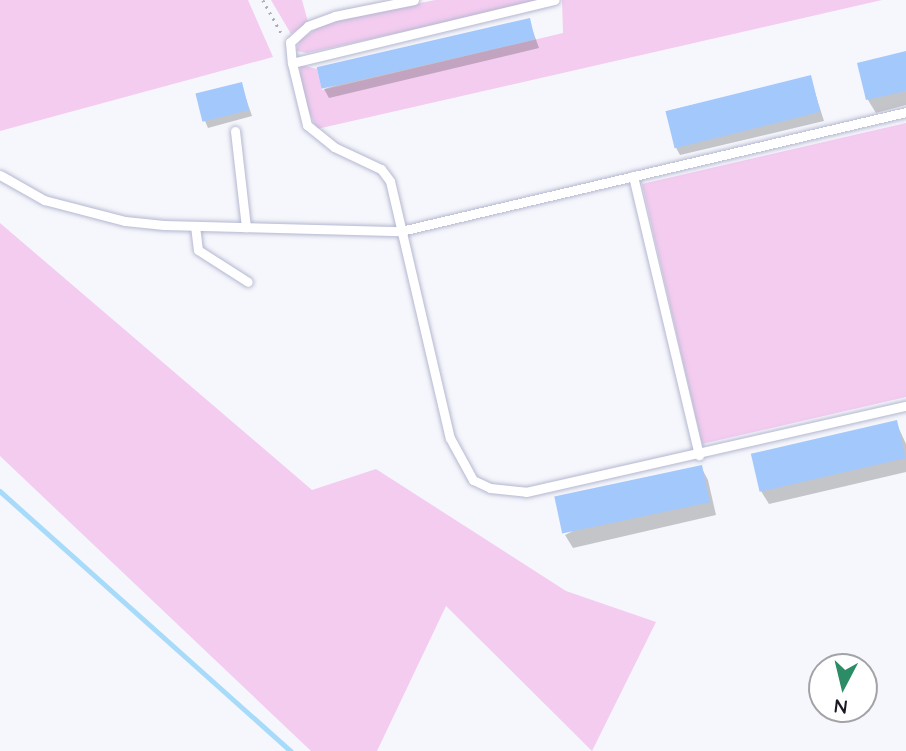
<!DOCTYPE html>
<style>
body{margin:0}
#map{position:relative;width:906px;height:751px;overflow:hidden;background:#f6f7fc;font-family:Quicksand,sans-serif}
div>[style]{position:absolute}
.green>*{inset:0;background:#f3ccf0}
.shadow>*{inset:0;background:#0003}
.stream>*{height:4.5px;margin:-2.25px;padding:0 2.25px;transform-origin:2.25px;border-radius:2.25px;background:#a7dbf9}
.building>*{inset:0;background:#a3c8fc;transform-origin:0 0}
.path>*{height:2.5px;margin-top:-1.25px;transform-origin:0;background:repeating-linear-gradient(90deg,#adaeb4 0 2px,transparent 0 7px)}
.roads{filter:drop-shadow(0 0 2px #b4b7d0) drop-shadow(0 0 2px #b4b7d0)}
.lane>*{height:9px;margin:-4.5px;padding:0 4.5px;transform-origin:4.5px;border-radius:4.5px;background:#fff}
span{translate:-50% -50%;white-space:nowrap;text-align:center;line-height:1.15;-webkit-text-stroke:5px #fff;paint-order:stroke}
.north{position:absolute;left:808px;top:653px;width:70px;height:70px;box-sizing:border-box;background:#fff;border:2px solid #a3a3a7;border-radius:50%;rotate:187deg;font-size:19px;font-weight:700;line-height:28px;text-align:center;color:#181922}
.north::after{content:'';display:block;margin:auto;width:24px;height:32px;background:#2c8c65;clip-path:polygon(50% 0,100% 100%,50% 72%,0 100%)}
</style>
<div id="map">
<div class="green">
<i style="clip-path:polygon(0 0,248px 0,273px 57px,0 131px)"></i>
<i style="clip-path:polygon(271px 0,302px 0,308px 22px,291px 34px)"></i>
<i style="clip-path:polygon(435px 0,546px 0,307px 53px,296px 51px,300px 40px,326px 22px)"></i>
<i style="clip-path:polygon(562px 0,882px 0,317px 129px,302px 97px,299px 82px,301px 65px,317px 69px,322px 90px,563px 33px)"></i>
<i style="clip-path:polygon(906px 123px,906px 397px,702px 444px,642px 184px)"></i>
<i style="clip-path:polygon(0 223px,312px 490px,376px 469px,566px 591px,656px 622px,592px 751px,446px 606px,377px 751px,311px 751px,0 456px)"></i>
</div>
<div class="shadow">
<i style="clip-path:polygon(529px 20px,539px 48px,329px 98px,324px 89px)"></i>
<i style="clip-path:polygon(906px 53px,906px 105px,876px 113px,868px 100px,859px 64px)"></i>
<i style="clip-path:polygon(810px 77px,824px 121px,680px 155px,675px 146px,667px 111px)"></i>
<i style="clip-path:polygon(241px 84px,252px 116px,208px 128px,205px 121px)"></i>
<i style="clip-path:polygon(896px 422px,906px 444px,906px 472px,769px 504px,761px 491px)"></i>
<i style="clip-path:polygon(701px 467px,708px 480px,716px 515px,573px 548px,565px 535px)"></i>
</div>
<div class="stream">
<i style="left:0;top:491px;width:390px;rotate:41.8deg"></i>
</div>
<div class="building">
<i style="left:530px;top:18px;width:22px;height:219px;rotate:77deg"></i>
<i style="clip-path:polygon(906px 51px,906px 91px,866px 100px,857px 63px)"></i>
<i style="left:811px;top:75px;width:38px;height:150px;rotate:76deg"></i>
<i style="left:242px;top:82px;width:29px;height:48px;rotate:76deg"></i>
<i style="left:897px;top:420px;width:39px;height:150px;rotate:77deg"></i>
<i style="left:702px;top:465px;width:38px;height:151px;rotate:78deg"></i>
</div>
<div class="path">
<i style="left:263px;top:0;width:39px;rotate:61deg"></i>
</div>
<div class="roads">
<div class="lane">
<i style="left:414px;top:0;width:81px;rotate:168.6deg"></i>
<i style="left:335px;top:16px;width:29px;rotate:160deg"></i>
<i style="left:308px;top:26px;width:24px;rotate:138deg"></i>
<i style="left:290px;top:42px;width:21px;rotate:85deg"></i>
<i style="left:292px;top:63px;width:64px;rotate:76.4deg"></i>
<i style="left:307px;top:125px;width:35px;rotate:39deg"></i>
<i style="left:334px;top:147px;width:52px;rotate:25.1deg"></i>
<i style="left:381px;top:169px;width:15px;rotate:53deg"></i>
<i style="left:390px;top:181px;width:264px;rotate:76.9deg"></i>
<i style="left:450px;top:438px;width:48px;rotate:61.3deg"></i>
<i style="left:473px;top:480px;width:19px;rotate:25deg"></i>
<i style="left:490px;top:488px;width:36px;rotate:6deg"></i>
<i style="left:526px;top:492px;width:390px;rotate:-12.8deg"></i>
<i style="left:292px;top:63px;width:270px;rotate:-13.5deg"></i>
<i style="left:235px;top:131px;width:97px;rotate:83.5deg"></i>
<i style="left:0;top:175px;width:51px;rotate:29.6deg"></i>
<i style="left:44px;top:200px;width:84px;rotate:14.5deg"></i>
<i style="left:125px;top:221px;width:39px;rotate:6deg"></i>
<i style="left:164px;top:225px;width:237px;rotate:1.5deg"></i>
<i style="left:401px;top:231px;width:519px;rotate:-13.26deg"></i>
<i style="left:633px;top:176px;width:287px;rotate:76.7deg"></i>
<i style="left:195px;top:226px;width:24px;rotate:83deg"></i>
<i style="left:198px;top:250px;width:59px;rotate:32.6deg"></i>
</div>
</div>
<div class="north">N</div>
</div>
